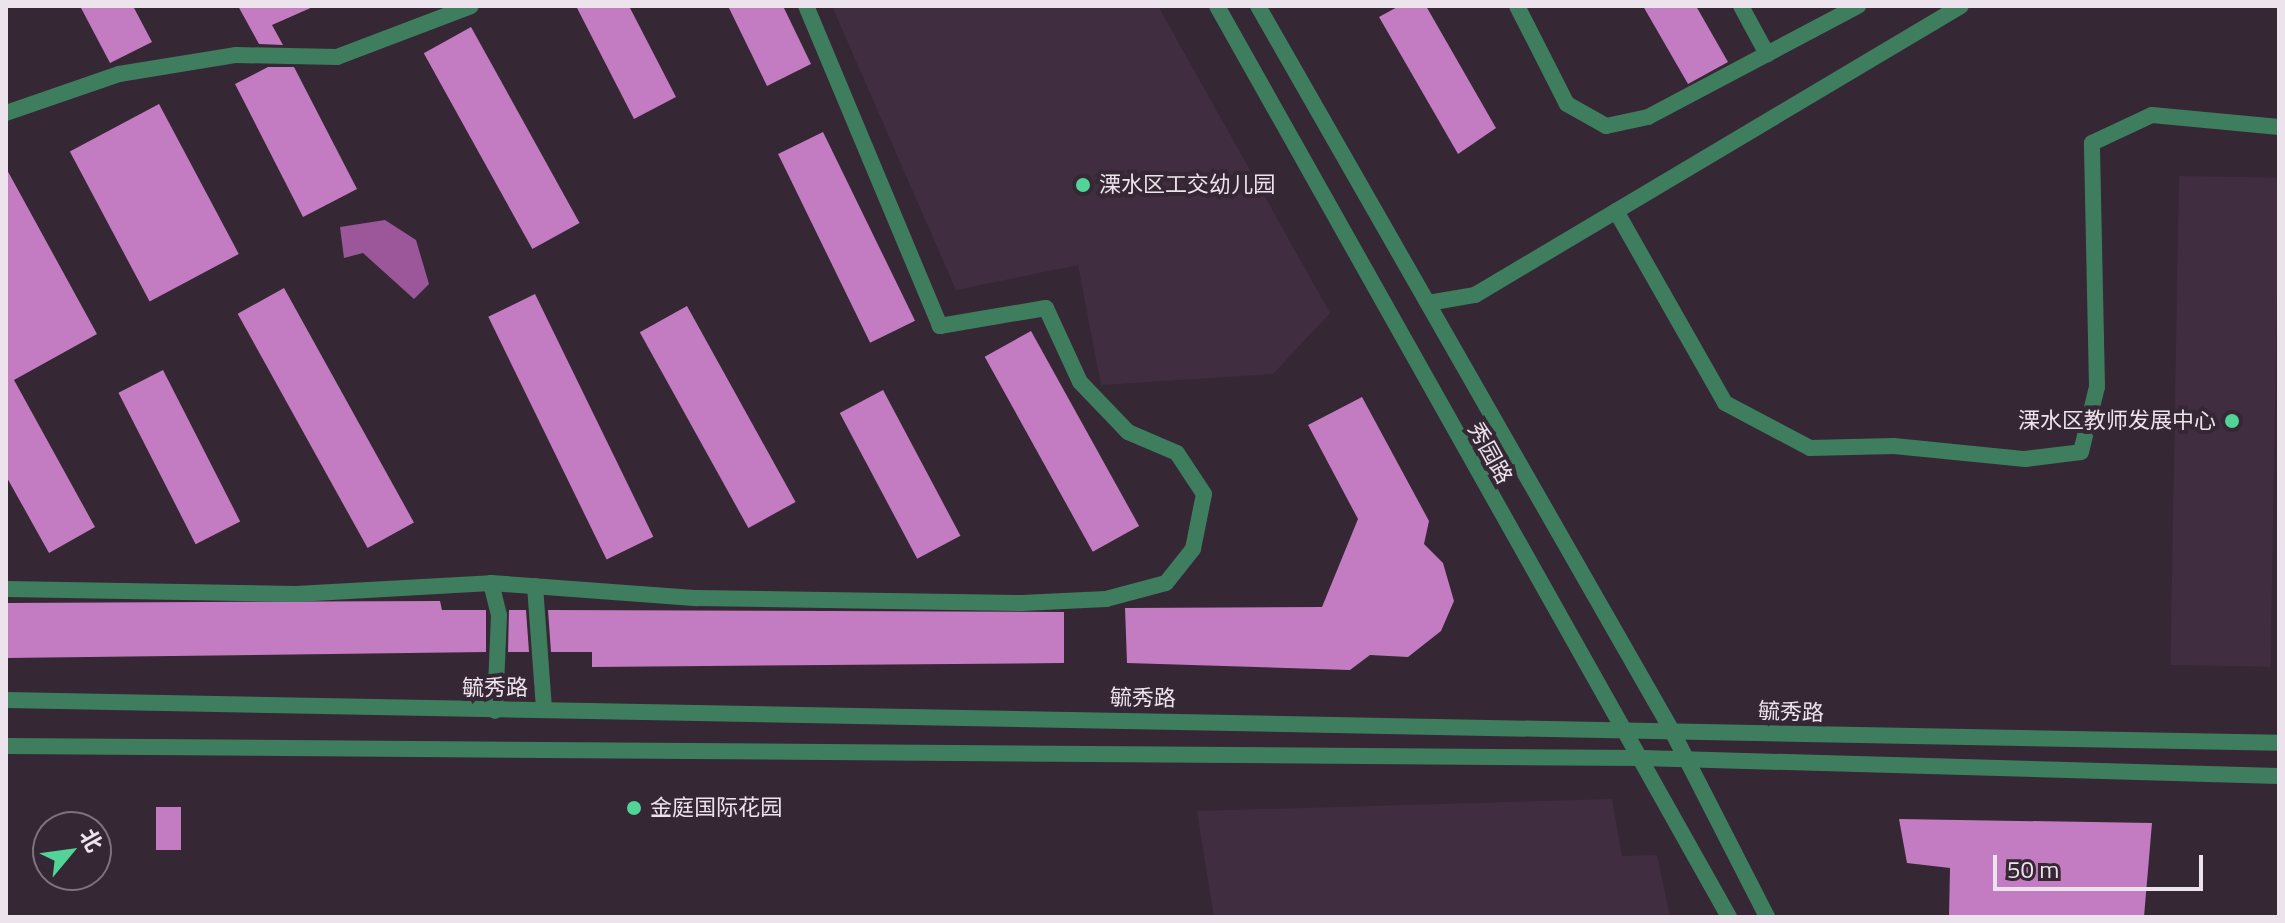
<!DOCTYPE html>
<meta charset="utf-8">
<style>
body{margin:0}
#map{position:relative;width:2285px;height:923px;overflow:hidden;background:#352734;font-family:"Titillium Web","Noto Sans SC",sans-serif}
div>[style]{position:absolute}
.built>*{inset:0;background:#402e40;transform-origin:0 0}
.water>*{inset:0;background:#9c579b}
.building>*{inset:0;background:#c37bc1;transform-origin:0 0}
.minor>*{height:16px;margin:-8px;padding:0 8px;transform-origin:8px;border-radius:8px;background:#3e7e5e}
.tertiary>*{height:16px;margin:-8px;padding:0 8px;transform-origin:8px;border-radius:8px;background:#3e7e5e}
.dots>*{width:22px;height:22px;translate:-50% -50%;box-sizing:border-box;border:4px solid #352734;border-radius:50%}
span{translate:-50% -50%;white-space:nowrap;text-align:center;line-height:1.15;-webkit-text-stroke:8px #352734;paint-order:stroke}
.poi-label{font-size:22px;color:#ece3ec}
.left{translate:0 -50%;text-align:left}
.right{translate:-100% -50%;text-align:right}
.street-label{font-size:22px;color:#ece3ec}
.frame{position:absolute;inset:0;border:8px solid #ece3ec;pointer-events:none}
.north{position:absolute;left:32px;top:811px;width:80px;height:80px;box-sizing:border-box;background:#352734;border:2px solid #7e727e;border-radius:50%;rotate:61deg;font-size:22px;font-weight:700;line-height:32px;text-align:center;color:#ece3ec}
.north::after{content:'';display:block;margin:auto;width:28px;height:36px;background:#52d397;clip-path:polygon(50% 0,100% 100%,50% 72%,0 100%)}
.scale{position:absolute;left:1993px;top:855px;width:210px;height:36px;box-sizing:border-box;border:4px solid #ece3ec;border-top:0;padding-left:10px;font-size:24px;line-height:28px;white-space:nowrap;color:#ece3ec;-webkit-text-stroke:6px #352734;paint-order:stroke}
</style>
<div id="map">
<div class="built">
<i style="clip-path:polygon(832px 6px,1158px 6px,1330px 313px,1273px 374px,1101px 385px,1078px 265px,956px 290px)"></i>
<i style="left:2179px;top:176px;width:100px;height:489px;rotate:1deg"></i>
<i style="clip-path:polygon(1612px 799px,1622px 856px,1657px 855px,1670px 917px,1214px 917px,1197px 811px)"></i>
</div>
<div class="water">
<i style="clip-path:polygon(385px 220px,416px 240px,429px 284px,414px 299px,363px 253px,344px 258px,340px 227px)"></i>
</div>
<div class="building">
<i style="clip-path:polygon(80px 6px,133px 6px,152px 42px,110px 63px)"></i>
<i style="clip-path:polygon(238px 6px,315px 6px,272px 25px,283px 45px,259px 44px)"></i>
<i style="clip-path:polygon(576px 6px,629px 6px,676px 97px,634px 119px)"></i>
<i style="clip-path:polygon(728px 6px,783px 6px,811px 64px,767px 86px)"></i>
<i style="clip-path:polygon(1399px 6px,1426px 6px,1496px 128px,1458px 154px,1379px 17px)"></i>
<i style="clip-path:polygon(1643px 6px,1696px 6px,1728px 62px,1688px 84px)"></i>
<i style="left:471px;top:27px;width:224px;height:54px;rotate:61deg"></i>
<i style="clip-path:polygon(268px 67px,294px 67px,357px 189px,303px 217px,235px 84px)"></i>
<i style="left:159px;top:104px;width:170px;height:101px;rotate:62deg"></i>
<i style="left:823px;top:132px;width:210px;height:50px;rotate:64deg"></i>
<i style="clip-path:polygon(6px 168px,97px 334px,14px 380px,95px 527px,49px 553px,6px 476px)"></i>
<i style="left:284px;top:288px;width:268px;height:53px;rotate:61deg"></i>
<i style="left:535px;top:294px;width:270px;height:52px;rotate:64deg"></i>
<i style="left:687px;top:306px;width:224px;height:54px;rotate:61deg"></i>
<i style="left:1031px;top:331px;width:223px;height:53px;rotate:61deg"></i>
<i style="left:163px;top:370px;width:170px;height:50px;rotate:63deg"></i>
<i style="left:883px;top:390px;width:165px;height:49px;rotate:62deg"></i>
<i style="clip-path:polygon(1362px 397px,1429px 521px,1424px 544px,1443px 563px,1454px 601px,1441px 631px,1408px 657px,1370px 655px,1350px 670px,1127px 663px,1125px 608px,1322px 607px,1358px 519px,1308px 425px)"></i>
<i style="clip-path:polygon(440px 601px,442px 610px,486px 610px,486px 652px,6px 658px,6px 603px)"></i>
<i style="clip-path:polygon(509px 610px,526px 610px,529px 652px,508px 652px)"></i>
<i style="clip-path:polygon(548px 610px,1064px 612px,1064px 663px,592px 667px,592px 652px,551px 652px)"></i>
<i style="left:156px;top:807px;width:25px;height:43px"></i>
<i style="clip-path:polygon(1899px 819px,2152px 823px,2144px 917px,1949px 917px,1950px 868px,1907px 863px)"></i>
</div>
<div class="minor">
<i style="left:1517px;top:6px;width:110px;rotate:63deg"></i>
<i style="left:1567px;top:104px;width:45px;rotate:29.4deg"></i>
<i style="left:1606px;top:126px;width:43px;rotate:-12.1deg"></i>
<i style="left:1648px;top:117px;width:238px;rotate:-27.9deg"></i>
<i style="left:1741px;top:6px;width:55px;rotate:61.6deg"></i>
<i style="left:6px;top:113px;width:120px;rotate:-19deg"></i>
<i style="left:119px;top:74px;width:119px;rotate:-9.2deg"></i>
<i style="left:236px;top:55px;width:101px;rotate:1.1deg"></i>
<i style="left:337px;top:57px;width:143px;rotate:-20.8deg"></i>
<i style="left:1616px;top:211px;width:221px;rotate:60.4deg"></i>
<i style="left:1725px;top:403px;width:96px;rotate:27.9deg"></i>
<i style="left:1810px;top:448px;width:84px;rotate:-1.4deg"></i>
<i style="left:1894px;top:446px;width:132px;rotate:5.7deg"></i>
<i style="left:2025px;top:459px;width:56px;rotate:-7.1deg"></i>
<i style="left:2081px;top:452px;width:67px;rotate:-76.2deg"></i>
<i style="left:2097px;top:387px;width:244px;rotate:-91.2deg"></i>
<i style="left:2092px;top:143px;width:66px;rotate:-25deg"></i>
<i style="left:2152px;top:115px;width:128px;rotate:5.4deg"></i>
<i style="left:1428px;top:303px;width:48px;rotate:-9.7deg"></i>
<i style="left:1475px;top:295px;width:565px;rotate:-30.74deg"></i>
<i style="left:491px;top:583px;width:33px;rotate:76deg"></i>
<i style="left:499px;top:615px;width:96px;rotate:92.4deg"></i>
<i style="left:535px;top:586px;width:124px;rotate:85.8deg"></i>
<i style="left:6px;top:589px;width:290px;rotate:1deg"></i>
<i style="left:296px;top:594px;width:195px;rotate:-3.2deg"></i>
<i style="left:491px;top:583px;width:207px;rotate:4.2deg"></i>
<i style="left:697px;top:598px;width:325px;rotate:0.9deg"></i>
<i style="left:1022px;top:603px;width:84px;rotate:-2.7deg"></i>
<i style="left:1106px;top:599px;width:62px;rotate:-14.9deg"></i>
<i style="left:1166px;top:583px;width:43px;rotate:-51.5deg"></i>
<i style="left:1193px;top:549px;width:56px;rotate:-78.7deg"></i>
<i style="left:1204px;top:494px;width:49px;rotate:-123.4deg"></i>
<i style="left:1177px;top:453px;width:53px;rotate:-156.8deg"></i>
<i style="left:1128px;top:432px;width:69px;rotate:-133.8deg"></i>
<i style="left:1080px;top:382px;width:81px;rotate:-114.7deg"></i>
<i style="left:1046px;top:308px;width:108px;rotate:170.4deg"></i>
<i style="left:940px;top:326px;width:347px;rotate:-112.7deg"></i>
</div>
<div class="tertiary">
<i style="left:1217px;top:6px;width:1045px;rotate:60.66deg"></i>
<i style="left:1258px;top:6px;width:835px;rotate:60.27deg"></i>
<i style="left:1672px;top:731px;width:209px;rotate:62.9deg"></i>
<i style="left:6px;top:700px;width:2273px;rotate:1.08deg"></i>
<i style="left:6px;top:746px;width:1636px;rotate:0.42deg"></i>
<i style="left:1642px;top:758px;width:637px;rotate:1.62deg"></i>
</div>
<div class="dots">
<i style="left:1083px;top:185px;background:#52d397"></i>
<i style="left:2232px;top:421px;background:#52d397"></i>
<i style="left:634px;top:808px;background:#52d397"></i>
</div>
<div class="poi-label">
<span class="left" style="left:1099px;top:185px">溧水区工交幼儿园</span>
<span class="right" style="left:2216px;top:421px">溧水区教师发展中心</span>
<span class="left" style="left:650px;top:808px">金庭国际花园</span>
</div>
<div class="street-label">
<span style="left:1490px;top:453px;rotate:61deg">秀园路</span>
<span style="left:495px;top:688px">毓秀路</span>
<span style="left:1143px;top:698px;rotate:1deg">毓秀路</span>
<span style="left:1791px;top:712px;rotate:2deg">毓秀路</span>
</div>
<div class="frame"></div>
<div class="north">北</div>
<div class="scale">50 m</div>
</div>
